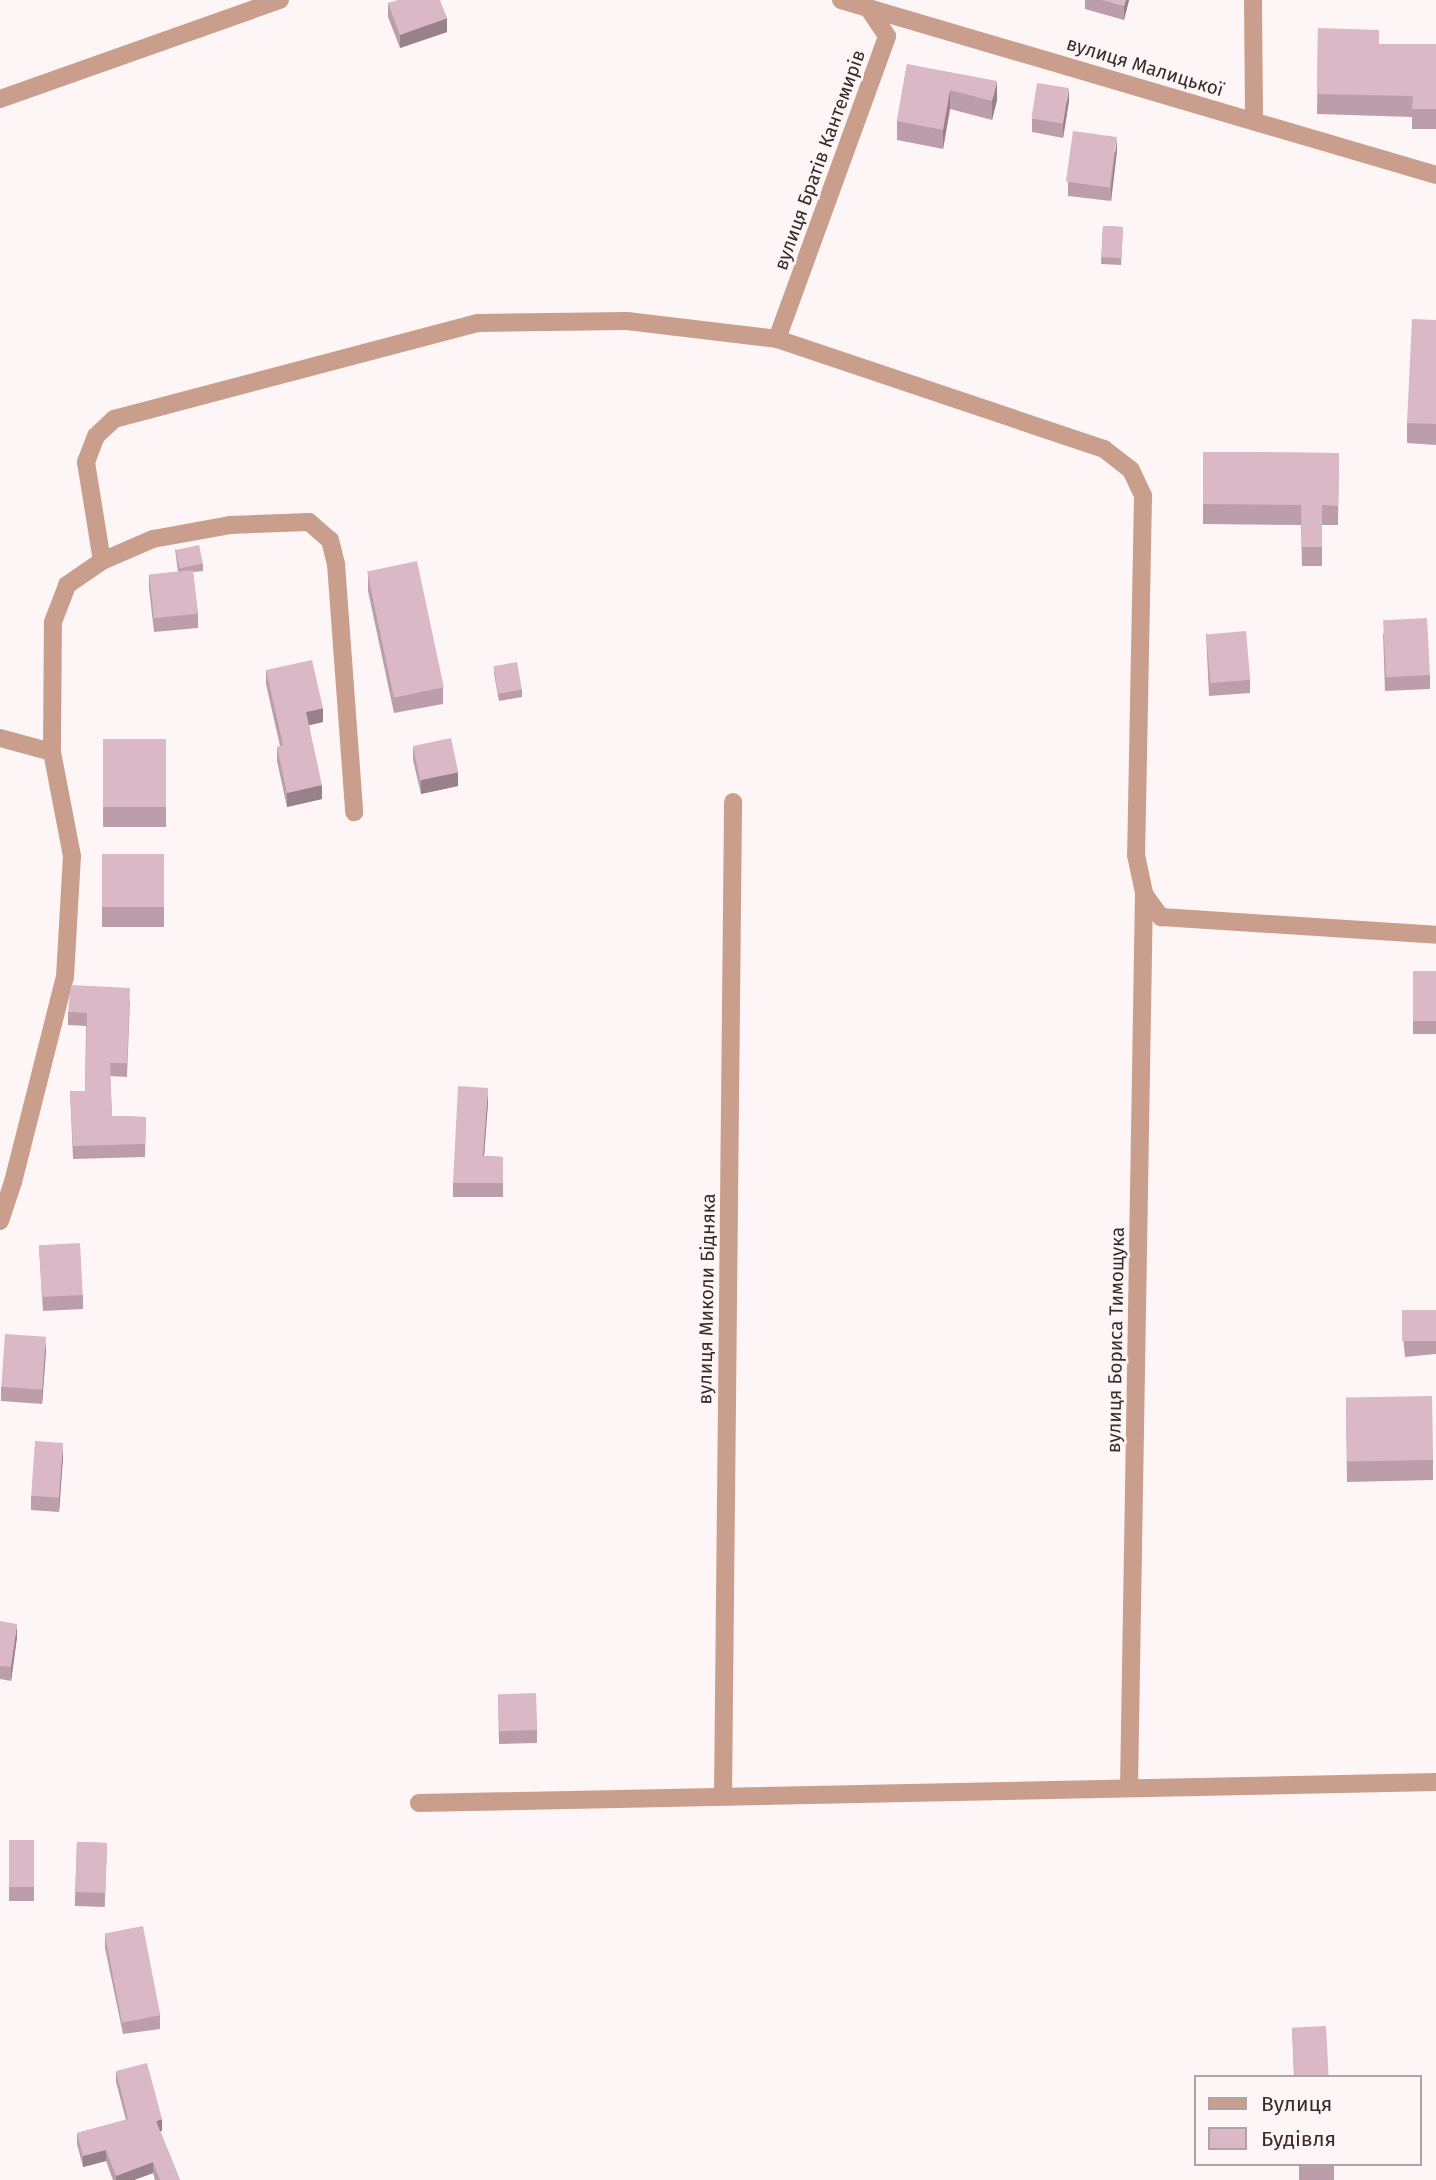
<!DOCTYPE html>
<meta charset="utf-8">
<style>
body{margin:0}
#map{position:relative;width:1436px;height:2180px;overflow:hidden;background:#fef6f6;font-family:"Fira Sans",sans-serif}
div>[style]{position:absolute}
.minor>*{height:18px;margin:-9px;padding:0 9px;transform-origin:9px;border-radius:9px;background:#ca9e8d}
.wall>*{inset:0;background:#bb9ea9;transform-origin:0 0}
.shaded-wall>*{inset:0;background:#99818a}
.building>*{inset:0;background:#dab8c5;transform-origin:0 0}
span{translate:-50% -50%;white-space:nowrap;text-align:center;line-height:1.15;-webkit-text-stroke:5px #fef6f6;paint-order:stroke}
.street-label{font-size:19px;color:#392a2a}
.legend{position:absolute;left:1194px;top:2075px;width:228px;height:91px;box-sizing:border-box;background:#fef6f6;border:2px solid #afa4a4;margin:0;padding:9px 12px;list-style:none;font-size:21px;color:#392a2a}
.legend li{display:flex;align-items:center;gap:14px;height:35px}
.legend b{width:35px;border:2px solid #afa4a4}
</style>
<div id="map">
<div class="minor">
<i style="left:841px;top:0;width:620px;rotate:16.39deg"></i>
<i style="left:1253px;top:0;width:121px;rotate:89.5deg"></i>
<i style="left:0;top:99px;width:297px;rotate:-19.5deg"></i>
<i style="left:777px;top:339px;width:322px;rotate:-70deg"></i>
<i style="left:887px;top:36px;width:40px;rotate:-124deg"></i>
<i style="left:102px;top:561px;width:100px;rotate:-99.2deg"></i>
<i style="left:86px;top:462px;width:28px;rotate:-69deg"></i>
<i style="left:96px;top:436px;width:25px;rotate:-43deg"></i>
<i style="left:114px;top:419px;width:376px;rotate:-14.8deg"></i>
<i style="left:478px;top:323px;width:149px;rotate:-0.8deg"></i>
<i style="left:627px;top:321px;width:151px;rotate:6.8deg"></i>
<i style="left:777px;top:339px;width:345px;rotate:18.6deg"></i>
<i style="left:1104px;top:449px;width:34px;rotate:38deg"></i>
<i style="left:1131px;top:470px;width:29px;rotate:65deg"></i>
<i style="left:1143px;top:496px;width:359px;rotate:91.1deg"></i>
<i style="left:1136px;top:855px;width:40px;rotate:78deg"></i>
<i style="left:1144px;top:894px;width:29px;rotate:54deg"></i>
<i style="left:1161px;top:917px;width:276px;rotate:3.7deg"></i>
<i style="left:0;top:738px;width:54px;rotate:15.1deg"></i>
<i style="left:0;top:1221px;width:41px;rotate:-71.6deg"></i>
<i style="left:13px;top:1182px;width:211px;rotate:-75.8deg"></i>
<i style="left:65px;top:977px;width:121px;rotate:-86.7deg"></i>
<i style="left:72px;top:856px;width:106px;rotate:-100.9deg"></i>
<i style="left:52px;top:752px;width:130px;rotate:-89.6deg"></i>
<i style="left:53px;top:622px;width:40px;rotate:-69deg"></i>
<i style="left:67px;top:585px;width:42px;rotate:-34.4deg"></i>
<i style="left:102px;top:561px;width:56px;rotate:-23.3deg"></i>
<i style="left:153px;top:539px;width:78px;rotate:-10.3deg"></i>
<i style="left:230px;top:525px;width:79px;rotate:-2.2deg"></i>
<i style="left:309px;top:522px;width:28px;rotate:41deg"></i>
<i style="left:330px;top:540px;width:25px;rotate:76deg"></i>
<i style="left:336px;top:564px;width:249px;rotate:85.8deg"></i>
<i style="left:1129px;top:1788px;width:894px;rotate:-89.04deg"></i>
<i style="left:723px;top:1796px;width:994px;rotate:-89.42deg"></i>
<i style="left:419px;top:1803px;width:1017px;rotate:-1.18deg"></i>
</div>
<div class="wall">
<i style="clip-path:polygon(1085px 0,1129px 0,1124px 20px,1085px 9px)"></i>
<i style="clip-path:polygon(388px 3px,447px 32px,400px 48px,388px 17px)"></i>
<i style="clip-path:polygon(1318px 28px,1379px 44px,1436px 44px,1436px 129px,1412px 129px,1412px 117px,1317px 114px)"></i>
<i style="clip-path:polygon(907px 64px,997px 100px,992px 120px,950px 109px,943px 149px,897px 140px,897px 121px)"></i>
<i style="clip-path:polygon(1069px 101px,1063px 138px,1032px 132px,1032px 119px)"></i>
<i style="clip-path:polygon(1117px 150px,1111px 201px,1068px 196px,1068px 182px)"></i>
<i style="left:1103px;top:226px;width:20px;height:38px;rotate:3deg"></i>
<i style="clip-path:polygon(1436px 320px,1436px 445px,1407px 443px,1407px 423px)"></i>
<i style="clip-path:polygon(1203px 452px,1339px 453px,1338px 525px,1322px 525px,1322px 566px,1302px 566px,1301px 525px,1203px 524px)"></i>
<i style="clip-path:polygon(175px 549px,203px 564px,203px 571px,193px 572px,198px 614px,198px 628px,154px 632px,149px 588px,149px 575px,178px 572px)"></i>
<i style="clip-path:polygon(368px 574px,443px 687px,443px 704px,394px 713px,368px 591px)"></i>
<i style="clip-path:polygon(1206px 633px,1250px 680px,1250px 693px,1209px 696px)"></i>
<i style="clip-path:polygon(1383px 633px,1430px 675px,1430px 689px,1385px 691px)"></i>
<i style="clip-path:polygon(494px 667px,522px 690px,522px 697px,499px 701px,494px 674px)"></i>
<i style="clip-path:polygon(266px 670px,323px 722px,309px 725px,322px 799px,287px 807px,277px 761px,277px 747px,280px 746px,266px 684px)"></i>
<i style="left:103px;top:739px;width:63px;height:88px"></i>
<i style="clip-path:polygon(413px 747px,458px 786px,421px 794px,413px 760px)"></i>
<i style="left:102px;top:854px;width:62px;height:73px"></i>
<i style="left:1413px;top:971px;width:23px;height:63px"></i>
<i style="clip-path:polygon(130px 1001px,127px 1077px,110px 1076px,112px 1116px,146px 1117px,145px 1157px,73px 1159px,70px 1091px,85px 1091px,86px 1026px,68px 1025px,68px 1012px)"></i>
<i style="clip-path:polygon(488px 1102px,484px 1156px,503px 1157px,503px 1197px,453px 1197px,453px 1183px)"></i>
<i style="clip-path:polygon(39px 1246px,83px 1295px,83px 1309px,43px 1311px)"></i>
<i style="clip-path:polygon(1436px 1310px,1436px 1354px,1405px 1357px,1402px 1327px,1402px 1313px)"></i>
<i style="clip-path:polygon(46px 1350px,42px 1404px,1px 1401px,1px 1387px)"></i>
<i style="clip-path:polygon(1346px 1398px,1433px 1460px,1433px 1480px,1347px 1482px)"></i>
<i style="clip-path:polygon(63px 1457px,59px 1512px,31px 1510px,31px 1496px)"></i>
<i style="clip-path:polygon(0 1621px,17px 1637px,11px 1681px,0 1679px)"></i>
<i style="clip-path:polygon(498px 1694px,537px 1730px,537px 1743px,499px 1744px)"></i>
<i style="left:9px;top:1840px;width:25px;height:61px"></i>
<i style="left:77px;top:1842px;width:30px;height:64px;rotate:2deg"></i>
<i style="clip-path:polygon(105px 1934px,160px 2015px,160px 2029px,123px 2034px,105px 1948px)"></i>
<i style="clip-path:polygon(1292px 2028px,1329px 2077px,1294px 2077px)"></i>
<i style="clip-path:polygon(116px 2071px,162px 2131px,160px 2131px,180px 2180px,155px 2180px,153px 2173px,134px 2180px,113px 2180px,106px 2161px,83px 2167px,77px 2144px,77px 2133px,126px 2120px,116px 2082px)"></i>
<i style="left:1299px;top:2164px;width:35px;height:16px"></i>
</div>
<div class="shaded-wall">
<i style="clip-path:polygon(1126px 0,1129px 0,1124px 20px,1124px 6px)"></i>
<i style="clip-path:polygon(447px 18px,447px 32px,400px 48px,400px 35px)"></i>
<i style="clip-path:polygon(997px 81px,997px 100px,992px 120px,992px 101px)"></i>
<i style="clip-path:polygon(1069px 88px,1069px 101px,1063px 138px,1063px 124px)"></i>
<i style="clip-path:polygon(950px 90px,950px 109px,943px 149px,943px 130px)"></i>
<i style="clip-path:polygon(1117px 137px,1117px 150px,1111px 201px,1111px 188px)"></i>
<i style="clip-path:polygon(323px 708px,323px 722px,306px 726px,306px 712px)"></i>
<i style="clip-path:polygon(458px 772px,458px 786px,421px 794px,421px 780px)"></i>
<i style="clip-path:polygon(322px 785px,322px 799px,287px 807px,287px 793px)"></i>
<i style="clip-path:polygon(488px 1088px,488px 1102px,483px 1170px,483px 1156px)"></i>
<i style="clip-path:polygon(46px 1337px,46px 1350px,42px 1404px,42px 1390px)"></i>
<i style="clip-path:polygon(63px 1443px,63px 1457px,59px 1512px,59px 1498px)"></i>
<i style="clip-path:polygon(17px 1624px,17px 1637px,11px 1681px,11px 1667px)"></i>
<i style="clip-path:polygon(162px 2119px,162px 2131px,156px 2132px,156px 2121px)"></i>
<i style="clip-path:polygon(106px 2150px,106px 2161px,83px 2167px,83px 2156px)"></i>
<i style="clip-path:polygon(153px 2162px,153px 2173px,134px 2180px,116px 2180px,116px 2176px)"></i>
</div>
<div class="building">
<i style="clip-path:polygon(398px 0,440px 0,447px 18px,400px 35px,388px 3px)"></i>
<i style="clip-path:polygon(1102px 0,1126px 0,1124px 6px)"></i>
<i style="clip-path:polygon(1318px 28px,1379px 30px,1379px 44px,1436px 44px,1436px 109px,1412px 109px,1413px 96px,1317px 94px)"></i>
<i style="clip-path:polygon(907px 64px,997px 81px,992px 101px,950px 90px,943px 130px,897px 121px)"></i>
<i style="left:1037px;top:83px;width:32px;height:36px;rotate:9deg"></i>
<i style="left:1073px;top:131px;width:44px;height:51px;rotate:8deg"></i>
<i style="left:1103px;top:226px;width:20px;height:31px;rotate:3deg"></i>
<i style="clip-path:polygon(1412px 319px,1436px 320px,1436px 424px,1407px 423px)"></i>
<i style="clip-path:polygon(1203px 452px,1339px 453px,1338px 506px,1322px 505px,1322px 547px,1302px 547px,1301px 505px,1203px 504px)"></i>
<i style="left:199px;top:545px;width:19px;height:24px;rotate:78deg"></i>
<i style="left:417px;top:561px;width:129px;height:51px;rotate:78deg"></i>
<i style="left:193px;top:570px;width:44px;height:44px;rotate:84deg"></i>
<i style="left:1427px;top:618px;width:57px;height:44px;rotate:87deg"></i>
<i style="left:1246px;top:631px;width:49px;height:40px;rotate:85deg"></i>
<i style="clip-path:polygon(312px 660px,323px 708px,306px 712px,322px 785px,287px 793px,277px 747px,283px 745px,266px 670px)"></i>
<i style="left:517px;top:662px;width:28px;height:24px;rotate:80deg"></i>
<i style="left:451px;top:738px;width:35px;height:39px;rotate:78deg"></i>
<i style="left:103px;top:739px;width:63px;height:68px"></i>
<i style="left:102px;top:854px;width:62px;height:53px"></i>
<i style="left:1413px;top:971px;width:23px;height:50px"></i>
<i style="clip-path:polygon(71px 985px,130px 988px,127px 1063px,110px 1063px,112px 1116px,146px 1117px,145px 1144px,73px 1146px,70px 1091px,85px 1091px,87px 1013px,68px 1012px)"></i>
<i style="clip-path:polygon(458px 1086px,488px 1088px,483px 1156px,503px 1157px,503px 1183px,453px 1183px)"></i>
<i style="left:80px;top:1243px;width:52px;height:41px;rotate:87deg"></i>
<i style="left:1436px;top:1310px;width:31px;height:34px;rotate:90deg"></i>
<i style="left:5px;top:1334px;width:41px;height:53px;rotate:4deg"></i>
<i style="left:1432px;top:1396px;width:64px;height:86px;rotate:89deg"></i>
<i style="left:35px;top:1441px;width:28px;height:55px;rotate:4deg"></i>
<i style="clip-path:polygon(0 1621px,17px 1624px,11px 1667px,0 1666px)"></i>
<i style="left:536px;top:1693px;width:37px;height:38px;rotate:88deg"></i>
<i style="left:9px;top:1840px;width:25px;height:47px"></i>
<i style="left:77px;top:1842px;width:30px;height:50px;rotate:2deg"></i>
<i style="left:143px;top:1926px;width:91px;height:39px;rotate:79deg"></i>
<i style="left:1326px;top:2026px;width:51px;height:34px;rotate:87deg"></i>
<i style="clip-path:polygon(147px 2063px,162px 2119px,156px 2121px,180px 2180px,160px 2180px,153px 2162px,116px 2176px,106px 2150px,83px 2156px,77px 2133px,128px 2119px,116px 2071px)"></i>
</div>
<div class="street-label">
<span style="left:1145px;top:67px;rotate:17deg">вулиця Малицької</span>
<span style="left:820px;top:160px;rotate:-70deg">вулиця Братів Кантемирів</span>
<span style="left:707px;top:1299px;rotate:-89deg">вулиця Миколи Бідняка</span>
<span style="left:1116px;top:1340px;rotate:-89deg">вулиця Бориса Тимощука</span>
</div>
<ul class="legend">
<li><b style="height:9px;background:#ca9e8d"></b>Вулиця</li>
<li><b style="height:19px;background:#dab8c5"></b>Будівля</li>
</ul>
</div>
